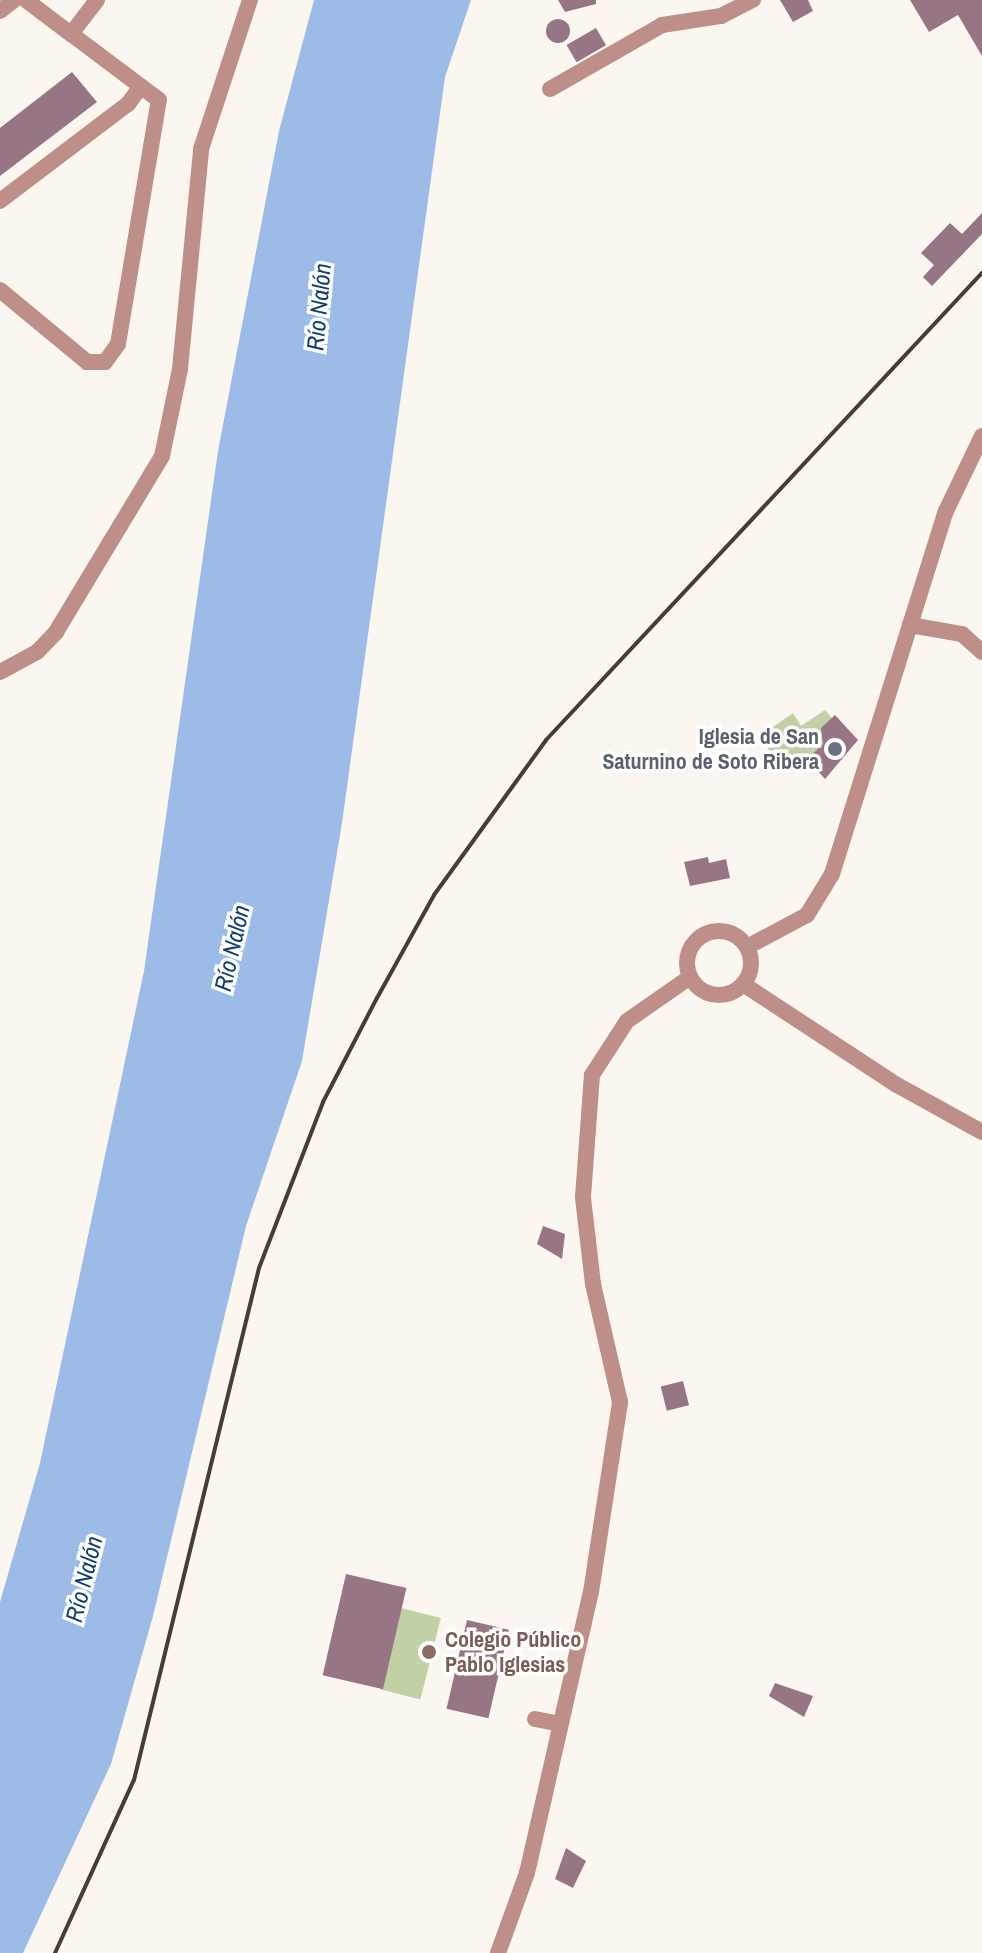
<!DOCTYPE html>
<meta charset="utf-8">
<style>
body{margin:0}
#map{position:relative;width:982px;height:1953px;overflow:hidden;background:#fcf6f1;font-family:"Archivo Narrow",sans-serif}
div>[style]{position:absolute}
.green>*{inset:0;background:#c2d1a5;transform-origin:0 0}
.water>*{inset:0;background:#9cbbe6}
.building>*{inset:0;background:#967685;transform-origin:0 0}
.round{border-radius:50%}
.minor>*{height:16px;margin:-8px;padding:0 8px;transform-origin:8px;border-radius:8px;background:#be8f89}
.minor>.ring{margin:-8px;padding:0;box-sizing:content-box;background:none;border:16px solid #be8f89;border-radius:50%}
.rail>*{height:4px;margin:-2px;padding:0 2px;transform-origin:2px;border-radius:2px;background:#473d36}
.dots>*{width:22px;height:22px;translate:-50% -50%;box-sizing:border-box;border:4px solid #fff;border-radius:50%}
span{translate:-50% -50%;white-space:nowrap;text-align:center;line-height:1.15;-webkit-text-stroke:7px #fff;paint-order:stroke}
.worship-label{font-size:22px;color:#5b616d;font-weight:700}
.right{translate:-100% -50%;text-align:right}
.education-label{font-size:22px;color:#785e54;font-weight:700}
.left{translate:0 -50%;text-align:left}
.water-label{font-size:24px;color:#143c6f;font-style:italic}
</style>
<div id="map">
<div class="green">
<i style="clip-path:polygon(825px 710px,832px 718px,823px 744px,794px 772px,768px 749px,763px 734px,793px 713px,801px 726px)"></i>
<i style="left:401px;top:1608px;width:41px;height:84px;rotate:14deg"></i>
</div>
<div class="water">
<i style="clip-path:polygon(314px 0,471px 0,445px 77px,342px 823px,302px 1061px,246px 1226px,153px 1616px,111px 1764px,23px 1953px,0 1953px,0 1602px,40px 1463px,144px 971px,218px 451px,279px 131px)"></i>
</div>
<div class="building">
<i style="clip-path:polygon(558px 0,596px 0,596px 4px,565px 12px)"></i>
<i style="clip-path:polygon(780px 0,808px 0,813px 11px,793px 22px)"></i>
<i style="clip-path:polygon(910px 0,982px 0,982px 56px,958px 15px,929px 32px)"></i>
<i class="round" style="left:546px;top:19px;width:24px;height:24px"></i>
<i style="left:596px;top:28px;width:20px;height:34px;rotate:60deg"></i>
<i style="clip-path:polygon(72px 72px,97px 102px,0 176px,0 128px)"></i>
<i style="clip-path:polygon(982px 213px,982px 234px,932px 286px,923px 277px,934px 265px,921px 253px,950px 223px,962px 234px)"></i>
<i style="clip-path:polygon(835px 715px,858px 740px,825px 779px,807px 759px,823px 744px,821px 728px)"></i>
<i style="clip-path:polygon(708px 857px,709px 863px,726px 859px,730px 878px,690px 886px,684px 862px)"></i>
<i style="clip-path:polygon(543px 1226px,565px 1234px,562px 1259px,537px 1244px)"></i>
<i style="left:683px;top:1381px;width:25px;height:23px;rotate:76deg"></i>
<i style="left:346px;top:1574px;width:62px;height:104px;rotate:13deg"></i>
<i style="left:467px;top:1620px;width:43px;height:91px;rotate:13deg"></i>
<i style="clip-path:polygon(775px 1683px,813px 1696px,804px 1717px,769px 1696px)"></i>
<i style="clip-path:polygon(566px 1848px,586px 1861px,573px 1888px,555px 1879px)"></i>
</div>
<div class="minor">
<i style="left:26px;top:0;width:56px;rotate:37.1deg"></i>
<i style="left:71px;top:34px;width:43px;rotate:-52.6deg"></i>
<i style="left:0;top:11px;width:18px;rotate:-38deg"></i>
<i style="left:550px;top:89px;width:129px;rotate:-29.7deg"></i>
<i style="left:662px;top:25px;width:60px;rotate:-8.7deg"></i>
<i style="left:721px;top:16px;width:36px;rotate:-27deg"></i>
<i style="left:0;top:201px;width:161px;rotate:-37.2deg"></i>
<i style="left:128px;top:104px;width:22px;rotate:-54deg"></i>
<i style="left:0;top:290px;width:113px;rotate:39.6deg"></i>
<i style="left:87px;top:362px;width:18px"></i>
<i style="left:105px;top:362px;width:22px;rotate:-54deg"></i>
<i style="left:118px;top:344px;width:247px;rotate:-80.5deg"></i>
<i style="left:159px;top:100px;width:110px;rotate:-143.1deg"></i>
<i style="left:910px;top:625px;width:53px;rotate:9.8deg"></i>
<i style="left:962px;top:634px;width:27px;rotate:42deg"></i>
<i style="left:0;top:672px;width:42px;rotate:-28.4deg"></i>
<i style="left:37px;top:652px;width:28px;rotate:-46deg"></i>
<i style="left:56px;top:632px;width:205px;rotate:-58.9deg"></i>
<i style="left:162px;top:456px;width:89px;rotate:-78.3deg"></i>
<i style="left:180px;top:369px;width:221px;rotate:-84.5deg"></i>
<i style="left:201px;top:149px;width:157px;rotate:-71.8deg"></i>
<i class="ring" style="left:687px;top:931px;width:48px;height:48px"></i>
<i style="left:747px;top:947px;width:68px;rotate:-28.1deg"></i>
<i style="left:807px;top:915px;width:48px;rotate:-58.6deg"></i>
<i style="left:832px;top:874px;width:380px;rotate:-72.6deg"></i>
<i style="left:946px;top:511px;width:83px;rotate:-64.4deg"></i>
<i style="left:743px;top:984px;width:184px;rotate:33.3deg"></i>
<i style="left:897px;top:1085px;width:97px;rotate:28.9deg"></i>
<i style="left:535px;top:1719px;width:25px;rotate:11deg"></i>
<i style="left:498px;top:1953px;width:85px;rotate:-70.1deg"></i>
<i style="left:527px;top:1873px;width:288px;rotate:-77.2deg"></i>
<i style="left:591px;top:1592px;width:192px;rotate:-81.3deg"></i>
<i style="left:620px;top:1402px;width:121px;rotate:-102.9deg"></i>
<i style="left:593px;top:1284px;width:88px;rotate:-96.6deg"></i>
<i style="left:583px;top:1197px;width:122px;rotate:-85.8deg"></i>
<i style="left:592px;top:1075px;width:64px;rotate:-57.1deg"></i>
<i style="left:627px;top:1021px;width:77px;rotate:-34.9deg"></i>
</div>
<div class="rail">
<i style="left:55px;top:1953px;width:190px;rotate:-65.5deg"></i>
<i style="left:134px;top:1780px;width:527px;rotate:-76.28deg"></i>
<i style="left:259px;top:1268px;width:178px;rotate:-68.9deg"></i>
<i style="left:323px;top:1102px;width:117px;rotate:-62.6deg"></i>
<i style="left:377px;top:998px;width:118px;rotate:-61deg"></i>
<i style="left:434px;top:895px;width:191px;rotate:-54.1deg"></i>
<i style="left:546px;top:740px;width:639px;rotate:-46.97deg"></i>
</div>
<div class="dots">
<i style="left:835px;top:749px;background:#6b7280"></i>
<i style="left:429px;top:1652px;background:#8d6e63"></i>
</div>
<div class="worship-label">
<span class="right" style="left:819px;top:749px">Iglesia de San<br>Saturnino de Soto Ribera</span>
</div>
<div class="education-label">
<span class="left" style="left:445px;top:1652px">Colegio Público<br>Pablo Iglesias</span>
</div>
<div class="water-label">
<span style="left:319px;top:307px;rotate:-85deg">Río Nalón</span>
<span style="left:232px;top:948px;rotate:-77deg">Río Nalón</span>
<span style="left:84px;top:1579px;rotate:-76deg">Río Nalón</span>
</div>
</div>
